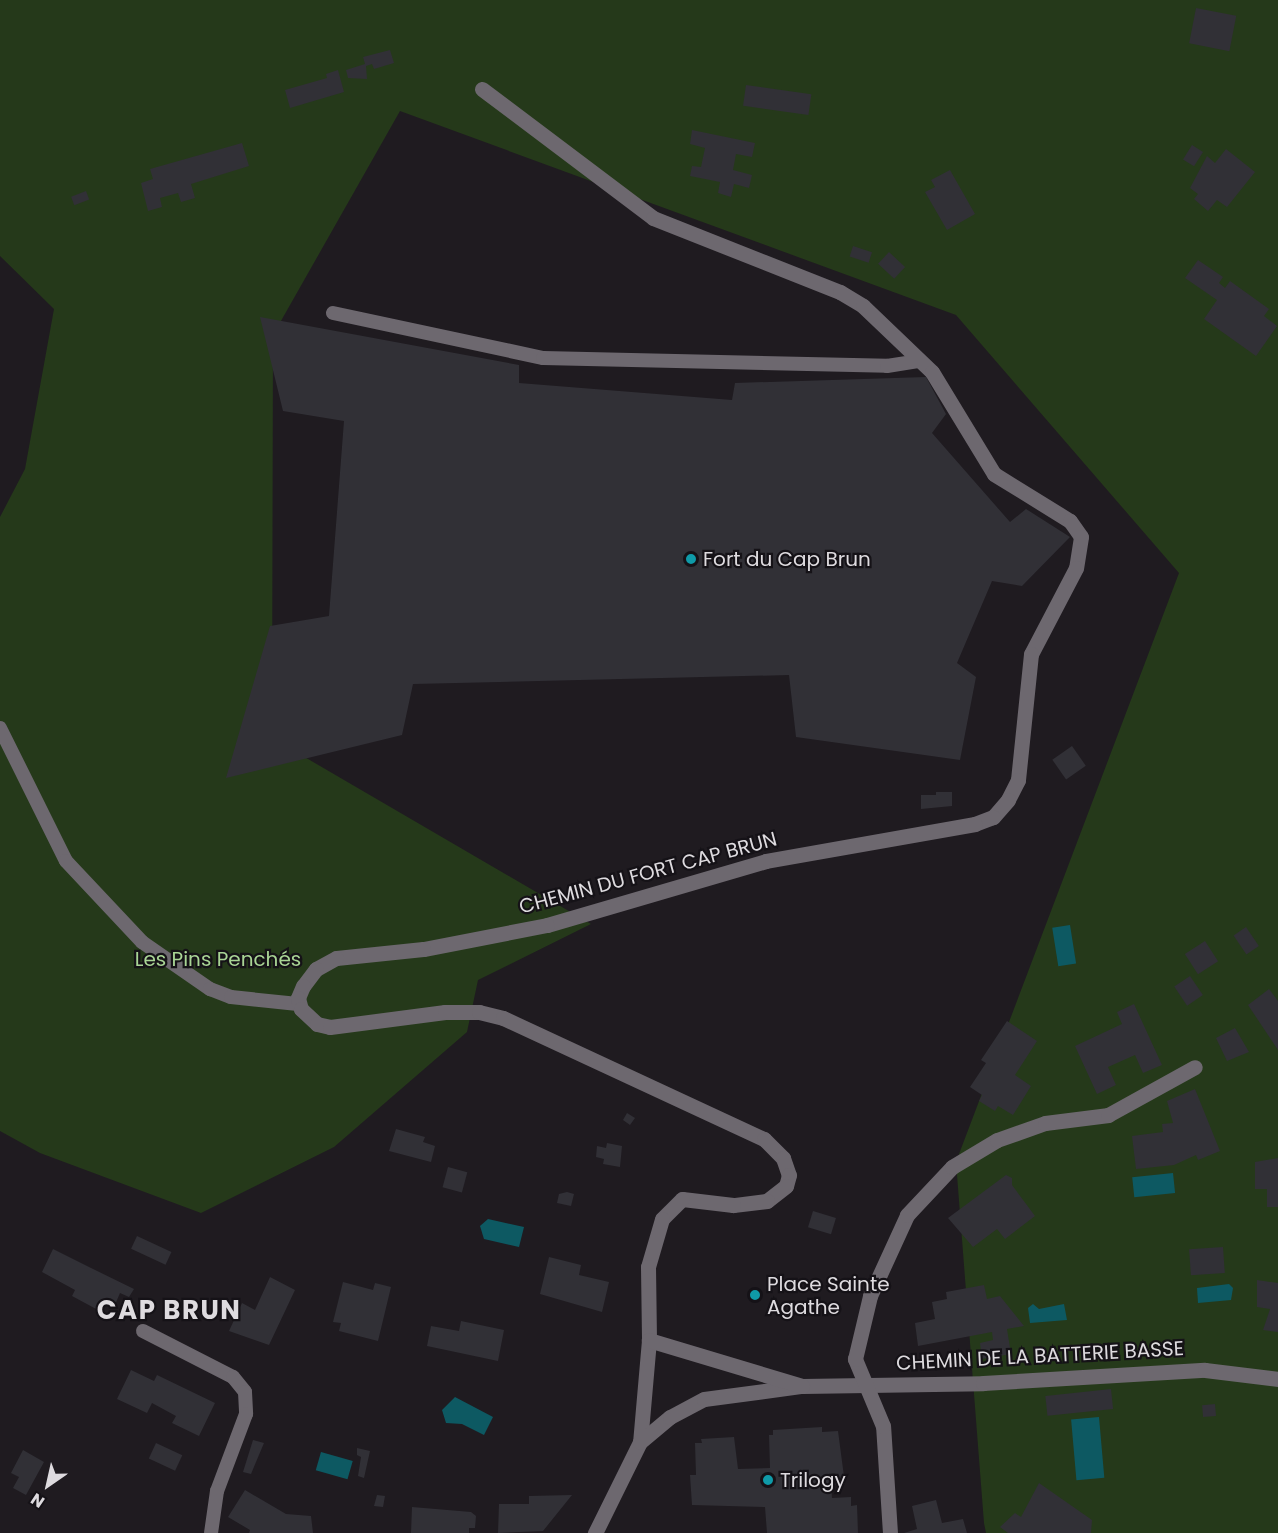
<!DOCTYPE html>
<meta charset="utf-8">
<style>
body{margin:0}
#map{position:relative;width:1278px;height:1533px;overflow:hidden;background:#1f1b20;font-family:Poppins,sans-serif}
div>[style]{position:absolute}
.green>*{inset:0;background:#25391a}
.water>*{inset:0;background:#0d5962;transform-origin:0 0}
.building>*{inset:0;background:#313036;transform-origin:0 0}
.lane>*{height:14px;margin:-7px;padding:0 7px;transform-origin:7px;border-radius:7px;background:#6d686f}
.street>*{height:15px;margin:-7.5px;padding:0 7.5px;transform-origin:7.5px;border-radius:7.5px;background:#6d686f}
.dots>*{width:16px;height:16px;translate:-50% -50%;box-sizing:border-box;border:3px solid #151217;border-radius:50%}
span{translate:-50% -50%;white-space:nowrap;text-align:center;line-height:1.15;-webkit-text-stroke:4.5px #151217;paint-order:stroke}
.poi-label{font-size:20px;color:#dedbdf}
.left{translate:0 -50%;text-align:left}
.street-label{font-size:20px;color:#dedbdf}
.park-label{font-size:20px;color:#a9d595}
.district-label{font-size:26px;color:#dedbdf;font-weight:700;letter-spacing:1.5px}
.north{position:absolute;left:18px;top:1455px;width:60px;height:60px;-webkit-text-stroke:4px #151217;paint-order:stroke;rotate:214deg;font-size:16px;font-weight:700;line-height:24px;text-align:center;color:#dedbdf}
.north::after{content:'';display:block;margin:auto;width:21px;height:27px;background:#dedbdf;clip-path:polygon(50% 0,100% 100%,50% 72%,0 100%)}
</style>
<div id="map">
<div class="green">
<i style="clip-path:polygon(0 0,1278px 0,1278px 1533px,986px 1533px,984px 1523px,956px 1162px,1179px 573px,956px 315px,400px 111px,273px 335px,272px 738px,591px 924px,478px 980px,467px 1032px,334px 1147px,201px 1213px,40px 1153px,0 1131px,0 517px,25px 469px,54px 309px,0 256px)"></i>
</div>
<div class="water">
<i style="left:1070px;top:925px;width:39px;height:18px;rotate:81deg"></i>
<i style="left:1173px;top:1173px;width:20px;height:41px;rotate:84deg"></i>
<i style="clip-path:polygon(488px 1219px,524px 1227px,519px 1247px,484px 1239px,480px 1226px)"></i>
<i style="clip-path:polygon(1229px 1284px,1233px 1288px,1231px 1300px,1198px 1303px,1197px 1288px)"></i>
<i style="clip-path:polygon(1033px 1304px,1039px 1309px,1064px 1304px,1067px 1320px,1030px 1323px,1028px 1308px)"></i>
<i style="clip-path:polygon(455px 1397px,493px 1417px,484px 1435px,462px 1424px,446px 1423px,442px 1410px)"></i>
<i style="left:1099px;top:1417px;width:61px;height:28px;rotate:85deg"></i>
<i style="left:321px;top:1452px;width:33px;height:19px;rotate:16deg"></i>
</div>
<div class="building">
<i style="left:1196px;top:8px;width:41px;height:36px;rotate:11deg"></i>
<i style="clip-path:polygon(390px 50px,394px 63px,374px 69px,372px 64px,366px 66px,367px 79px,348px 78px,346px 70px,365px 64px,363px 57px)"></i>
<i style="clip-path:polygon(338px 70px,344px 92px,290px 108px,285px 90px,327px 78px,326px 74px)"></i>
<i style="left:746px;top:85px;width:66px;height:21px;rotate:8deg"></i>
<i style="clip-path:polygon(692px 130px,755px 143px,752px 157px,736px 154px,733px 170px,752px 175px,749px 188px,734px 184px,731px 197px,718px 193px,720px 182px,690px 176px,692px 166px,701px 167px,705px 148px,690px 144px)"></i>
<i style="clip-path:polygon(242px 143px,249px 166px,191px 184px,195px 198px,181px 202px,178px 193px,160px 198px,162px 207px,148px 211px,141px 183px,153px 179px,150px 169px)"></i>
<i style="left:1192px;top:145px;width:13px;height:17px;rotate:32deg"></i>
<i style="clip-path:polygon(1226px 149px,1255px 172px,1227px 207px,1217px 200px,1208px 211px,1194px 199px,1198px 194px,1190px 188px,1207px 156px,1215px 163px)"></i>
<i style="clip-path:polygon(950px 170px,975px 214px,947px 230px,925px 192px,935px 187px,931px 180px)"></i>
<i style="left:86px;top:191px;width:9px;height:16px;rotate:69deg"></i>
<i style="left:853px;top:246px;width:20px;height:11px;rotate:18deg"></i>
<i style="left:889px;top:252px;width:22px;height:16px;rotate:43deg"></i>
<i style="clip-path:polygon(1198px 260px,1223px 277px,1219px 283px,1225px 288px,1230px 281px,1269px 309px,1264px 316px,1277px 326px,1256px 356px,1204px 319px,1217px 300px,1185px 278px)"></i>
<i style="clip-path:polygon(260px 317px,519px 365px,519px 383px,732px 400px,735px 383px,926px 377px,946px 414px,932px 433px,1010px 522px,1026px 509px,1070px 537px,1022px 586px,992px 581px,957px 663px,976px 677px,960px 760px,796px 737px,789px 675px,413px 684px,402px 735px,226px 778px,270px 626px,329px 616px,344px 421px,283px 411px)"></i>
<i style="left:1072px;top:746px;width:24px;height:24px;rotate:55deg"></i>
<i style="clip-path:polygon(936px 792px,952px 792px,952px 806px,921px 809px,921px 795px,936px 795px)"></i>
<i style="left:1246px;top:927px;width:23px;height:15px;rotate:56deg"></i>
<i style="left:1205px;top:941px;width:24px;height:24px;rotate:57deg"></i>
<i style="left:1190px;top:976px;width:23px;height:19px;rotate:56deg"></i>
<i style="clip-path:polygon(1269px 989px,1278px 1001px,1278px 1050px,1248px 1005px)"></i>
<i style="clip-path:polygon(1134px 1004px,1162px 1065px,1143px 1073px,1135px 1055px,1108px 1067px,1116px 1085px,1097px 1094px,1075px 1046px,1122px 1024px,1117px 1012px)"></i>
<i style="clip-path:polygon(1007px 1021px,1037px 1041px,1015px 1075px,1031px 1086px,1013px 1115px,998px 1106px,995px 1111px,979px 1101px,982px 1095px,970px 1087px,986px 1063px,981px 1060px)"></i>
<i style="clip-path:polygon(1235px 1028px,1249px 1052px,1227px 1061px,1216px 1038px)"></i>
<i style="clip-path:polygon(1195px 1089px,1220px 1151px,1198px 1160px,1196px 1155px,1174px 1165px,1136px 1169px,1132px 1136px,1163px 1132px,1162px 1124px,1173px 1123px,1167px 1101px)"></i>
<i style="clip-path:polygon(627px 1113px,635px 1118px,630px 1125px,623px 1120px)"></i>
<i style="clip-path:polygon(396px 1129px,425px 1137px,423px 1142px,435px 1146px,431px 1162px,389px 1151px)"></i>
<i style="clip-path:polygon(607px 1143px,622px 1146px,620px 1167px,603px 1164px,604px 1159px,596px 1157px,597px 1146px,606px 1148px)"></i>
<i style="clip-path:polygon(1278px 1158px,1278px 1207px,1267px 1207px,1267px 1189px,1255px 1189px,1255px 1162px)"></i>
<i style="left:448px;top:1167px;width:20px;height:21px;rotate:15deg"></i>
<i style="clip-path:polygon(1006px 1175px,1012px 1178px,1012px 1185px,1035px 1216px,1005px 1239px,997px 1229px,973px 1247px,948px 1218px)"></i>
<i style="clip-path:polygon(567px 1192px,574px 1194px,571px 1206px,557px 1203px,559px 1194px)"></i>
<i style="left:813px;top:1211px;width:24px;height:17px;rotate:17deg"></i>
<i style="left:137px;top:1236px;width:38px;height:14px;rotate:25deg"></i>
<i style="left:1223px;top:1247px;width:26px;height:34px;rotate:86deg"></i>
<i style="clip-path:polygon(53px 1249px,89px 1267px,134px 1289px,129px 1297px,120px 1293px,114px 1307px,103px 1300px,98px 1310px,72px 1296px,75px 1290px,42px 1272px)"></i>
<i style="clip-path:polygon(549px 1257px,581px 1265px,579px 1275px,609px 1282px,602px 1312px,540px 1294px)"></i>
<i style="clip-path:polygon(270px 1277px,295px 1290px,269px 1345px,229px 1331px,242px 1303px,255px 1310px)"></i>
<i style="clip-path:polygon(1257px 1280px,1278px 1283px,1278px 1332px,1263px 1330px,1270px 1309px,1257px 1307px)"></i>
<i style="clip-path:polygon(343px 1282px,373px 1290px,375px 1283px,391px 1287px,378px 1341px,339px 1331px,341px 1323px,333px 1322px)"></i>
<i style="clip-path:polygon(984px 1285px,987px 1299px,1000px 1296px,1024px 1326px,1007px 1329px,1011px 1354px,982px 1359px,980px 1343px,993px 1340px,992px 1332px,918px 1346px,915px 1323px,935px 1319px,932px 1302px,947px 1299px,946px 1292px)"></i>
<i style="clip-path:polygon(461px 1321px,504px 1330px,498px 1361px,427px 1346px,431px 1326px,459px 1331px)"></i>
<i style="clip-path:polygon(131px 1370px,154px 1381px,157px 1375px,215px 1403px,199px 1436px,172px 1423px,176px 1416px,152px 1403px,147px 1413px,117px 1399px)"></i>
<i style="left:1111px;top:1389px;width:20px;height:66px;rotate:84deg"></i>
<i style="left:1215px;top:1404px;width:12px;height:13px;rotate:85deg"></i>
<i style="clip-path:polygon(822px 1427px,822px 1432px,838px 1431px,845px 1484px,831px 1485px,832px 1498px,851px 1497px,851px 1506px,857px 1505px,858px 1533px,767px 1533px,765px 1507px,692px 1505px,690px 1475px,696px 1475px,695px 1443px,702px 1443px,701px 1439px,734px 1437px,738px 1469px,770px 1468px,769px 1435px,773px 1435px,773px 1430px)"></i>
<i style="clip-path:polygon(253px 1440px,264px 1443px,251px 1474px,243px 1472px)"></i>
<i style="left:156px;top:1443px;width:29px;height:17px;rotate:25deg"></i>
<i style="clip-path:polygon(357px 1448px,370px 1451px,364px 1478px,358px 1476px,361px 1457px,357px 1455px)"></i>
<i style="clip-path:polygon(23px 1450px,44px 1462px,26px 1495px,13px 1488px,19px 1477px,11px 1473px)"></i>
<i style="clip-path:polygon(1039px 1483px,1092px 1520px,1091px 1533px,1008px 1533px,1000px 1527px,1015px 1513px,1021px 1517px)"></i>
<i style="clip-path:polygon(245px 1490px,286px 1514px,311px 1516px,313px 1533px,249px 1533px,250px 1530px,228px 1517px)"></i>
<i style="clip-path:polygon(377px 1495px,385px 1496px,383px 1507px,374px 1506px)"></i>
<i style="clip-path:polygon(572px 1495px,543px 1531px,498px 1533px,499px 1504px,529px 1504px,529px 1496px)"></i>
<i style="clip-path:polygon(936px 1500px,942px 1523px,963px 1519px,967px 1533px,904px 1533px,917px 1529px,912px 1506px)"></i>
<i style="clip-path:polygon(412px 1507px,471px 1512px,476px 1516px,475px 1528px,469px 1528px,469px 1533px,411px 1533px)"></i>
</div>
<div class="lane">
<i style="left:333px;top:313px;width:215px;rotate:12.1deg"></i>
<i style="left:543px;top:358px;width:344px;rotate:1.3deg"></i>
<i style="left:887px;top:366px;width:33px;rotate:-9deg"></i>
<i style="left:0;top:728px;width:148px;rotate:63.6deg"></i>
<i style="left:66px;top:861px;width:111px;rotate:46.8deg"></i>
<i style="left:142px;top:942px;width:83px;rotate:34.7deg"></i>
<i style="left:210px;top:989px;width:22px;rotate:21deg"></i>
<i style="left:231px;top:997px;width:67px;rotate:6deg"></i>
<i style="left:143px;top:1331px;width:101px;rotate:27.1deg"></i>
<i style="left:233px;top:1377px;width:19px;rotate:51deg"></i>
<i style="left:245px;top:1392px;width:22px;rotate:87deg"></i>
<i style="left:246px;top:1414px;width:82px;rotate:110.6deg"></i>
<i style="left:217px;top:1491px;width:42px;rotate:98.1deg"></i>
</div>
<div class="street">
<i style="left:482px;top:89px;width:214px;rotate:37deg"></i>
<i style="left:653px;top:218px;width:201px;rotate:21.6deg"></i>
<i style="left:840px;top:292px;width:27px;rotate:31deg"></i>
<i style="left:863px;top:306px;width:95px;rotate:43.7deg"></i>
<i style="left:932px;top:372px;width:119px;rotate:58.7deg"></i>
<i style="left:994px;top:474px;width:89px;rotate:31.7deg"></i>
<i style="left:1070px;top:521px;width:19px;rotate:55deg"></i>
<i style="left:1081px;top:537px;width:31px;rotate:99deg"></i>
<i style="left:1076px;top:568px;width:97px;rotate:117.6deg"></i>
<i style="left:1031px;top:654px;width:127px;rotate:95.9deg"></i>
<i style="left:1018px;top:780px;width:22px;rotate:117deg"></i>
<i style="left:1008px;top:800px;width:23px;rotate:131deg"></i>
<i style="left:993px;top:817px;width:19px;rotate:159deg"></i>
<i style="left:975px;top:824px;width:212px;rotate:170deg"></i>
<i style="left:766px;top:861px;width:228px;rotate:163.7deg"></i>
<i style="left:547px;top:925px;width:126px;rotate:169deg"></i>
<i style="left:423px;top:949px;width:87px;rotate:174.1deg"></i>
<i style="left:336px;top:958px;width:23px;rotate:151deg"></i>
<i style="left:316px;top:969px;width:21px;rotate:127deg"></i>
<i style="left:303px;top:986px;width:13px;rotate:113deg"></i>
<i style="left:298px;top:998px;width:11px;rotate:75deg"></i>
<i style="left:301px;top:1009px;width:22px;rotate:43deg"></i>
<i style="left:317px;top:1024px;width:13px;rotate:13deg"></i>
<i style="left:330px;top:1027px;width:116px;rotate:-7.4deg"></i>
<i style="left:445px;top:1012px;width:34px"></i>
<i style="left:479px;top:1012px;width:25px;rotate:14deg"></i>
<i style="left:503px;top:1018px;width:288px;rotate:24.9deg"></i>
<i style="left:764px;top:1139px;width:27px;rotate:45deg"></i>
<i style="left:783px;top:1158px;width:18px;rotate:71deg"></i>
<i style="left:789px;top:1175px;width:11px;rotate:105deg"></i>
<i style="left:786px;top:1186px;width:24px;rotate:142deg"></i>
<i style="left:767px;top:1201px;width:34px;rotate:173deg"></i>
<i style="left:733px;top:1205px;width:51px;rotate:-173.3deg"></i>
<i style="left:682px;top:1199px;width:28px;rotate:135deg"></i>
<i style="left:662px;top:1219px;width:50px;rotate:106.3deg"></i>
<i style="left:648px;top:1267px;width:73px;rotate:89.2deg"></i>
<i style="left:649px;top:1340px;width:102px;rotate:95deg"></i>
<i style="left:640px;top:1442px;width:102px;rotate:116.3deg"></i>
<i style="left:802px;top:1386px;width:181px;rotate:-0.9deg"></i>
<i style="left:983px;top:1383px;width:222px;rotate:-3.4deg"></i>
<i style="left:1205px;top:1370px;width:74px;rotate:7deg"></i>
<i style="left:640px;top:1442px;width:39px;rotate:-40deg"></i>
<i style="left:670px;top:1417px;width:38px;rotate:-28deg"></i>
<i style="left:704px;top:1399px;width:99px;rotate:-7.6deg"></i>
<i style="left:802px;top:1386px;width:160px;rotate:-163.3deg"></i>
<i style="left:890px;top:1533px;width:107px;rotate:-93.7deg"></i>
<i style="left:883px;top:1426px;width:73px;rotate:-112.7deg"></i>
<i style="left:855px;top:1359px;width:65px;rotate:-76.6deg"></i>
<i style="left:870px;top:1296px;width:89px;rotate:-65.4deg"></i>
<i style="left:907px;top:1215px;width:66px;rotate:-46.8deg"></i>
<i style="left:952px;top:1167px;width:52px;rotate:-31deg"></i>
<i style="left:997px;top:1140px;width:51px;rotate:-19.5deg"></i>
<i style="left:1045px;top:1123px;width:64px;rotate:-7.2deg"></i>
<i style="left:1108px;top:1115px;width:99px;rotate:-28.9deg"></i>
</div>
<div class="dots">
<i style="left:691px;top:559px;background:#0f9aa8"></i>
<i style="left:755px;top:1295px;background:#0f9aa8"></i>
<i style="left:768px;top:1480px;background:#0f9aa8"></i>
</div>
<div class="poi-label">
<span class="left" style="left:703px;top:559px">Fort du Cap Brun</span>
<span class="left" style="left:767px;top:1296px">Place Sainte<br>Agathe</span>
<span class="left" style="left:780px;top:1480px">Trilogy</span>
</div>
<div class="street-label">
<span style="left:648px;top:873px;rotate:-15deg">CHEMIN DU FORT CAP BRUN</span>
<span style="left:1040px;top:1356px;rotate:-3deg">CHEMIN DE LA BATTERIE BASSE</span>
</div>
<div class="park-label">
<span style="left:218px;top:959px">Les Pins Penchés</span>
</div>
<div class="district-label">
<span style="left:169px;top:1311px">CAP BRUN</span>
</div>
<div class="north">N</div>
</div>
